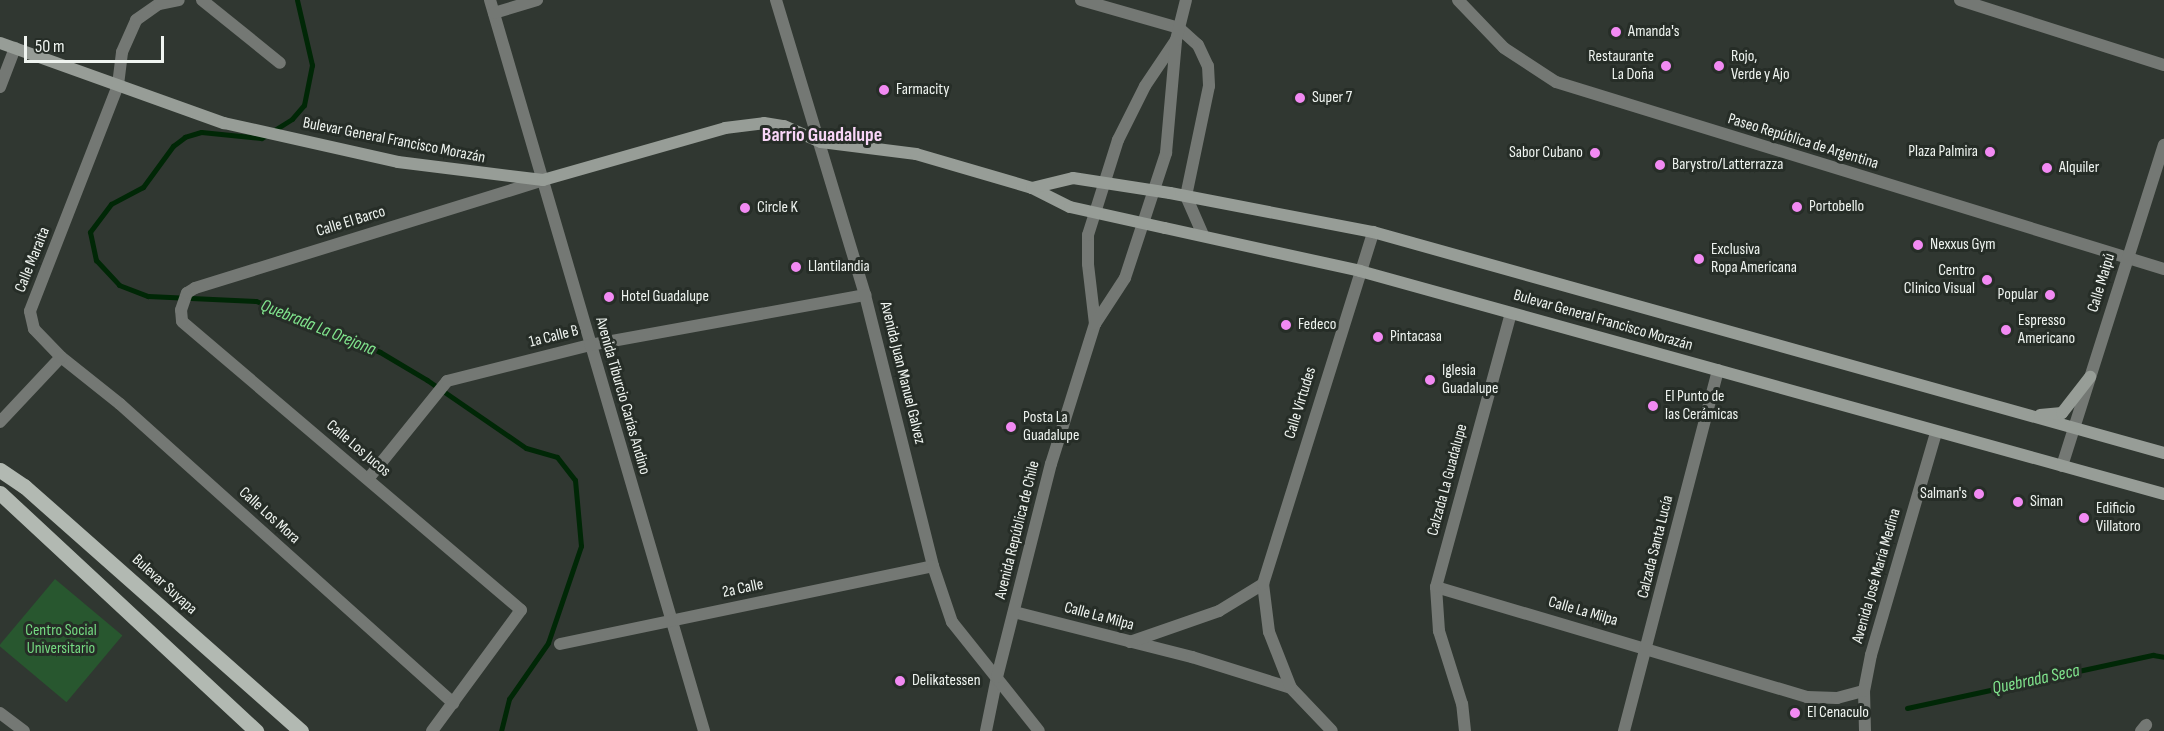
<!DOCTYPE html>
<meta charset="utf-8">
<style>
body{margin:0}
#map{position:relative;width:2164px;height:731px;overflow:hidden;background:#303731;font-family:"Sofia Sans Condensed",sans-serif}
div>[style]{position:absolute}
.green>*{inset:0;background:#28572f;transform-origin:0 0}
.stream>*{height:5px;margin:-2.5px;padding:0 2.5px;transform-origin:2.5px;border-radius:2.5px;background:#002706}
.minor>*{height:12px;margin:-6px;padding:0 6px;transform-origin:6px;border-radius:6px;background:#747874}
.tertiary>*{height:12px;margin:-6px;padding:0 6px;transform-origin:6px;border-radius:6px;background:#747874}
.secondary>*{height:12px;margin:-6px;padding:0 6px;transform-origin:6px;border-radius:6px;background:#979d97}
.primary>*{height:15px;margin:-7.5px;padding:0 7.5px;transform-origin:7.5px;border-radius:7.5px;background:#b2b9b2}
.secondary-bridge>*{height:12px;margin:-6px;padding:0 6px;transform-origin:6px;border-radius:6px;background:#979d97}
.dots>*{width:16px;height:16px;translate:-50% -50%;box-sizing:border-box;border:3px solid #262d27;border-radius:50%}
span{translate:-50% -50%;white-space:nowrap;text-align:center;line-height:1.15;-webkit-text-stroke:6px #262d27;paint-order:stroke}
.poi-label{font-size:16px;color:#eff4f0}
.left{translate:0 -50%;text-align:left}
.right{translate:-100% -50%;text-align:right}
.street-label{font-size:16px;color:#eff4f0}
.park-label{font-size:16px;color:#75da82}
.water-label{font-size:18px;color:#81e68e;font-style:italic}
.quarter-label{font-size:20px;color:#f9d6f8;font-weight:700}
.scale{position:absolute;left:24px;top:36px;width:140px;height:27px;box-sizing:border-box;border:3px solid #eff4f0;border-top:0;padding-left:8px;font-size:18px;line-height:21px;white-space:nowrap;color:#eff4f0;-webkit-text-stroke:4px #262d27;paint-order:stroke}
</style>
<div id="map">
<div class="green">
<i style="left:55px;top:579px;width:88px;height:87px;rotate:40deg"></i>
</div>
<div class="stream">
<i style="left:297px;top:0;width:67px;rotate:77deg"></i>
<i style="left:312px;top:65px;width:41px;rotate:101.3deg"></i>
<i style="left:304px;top:105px;width:18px;rotate:131deg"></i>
<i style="left:292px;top:119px;width:36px;rotate:148deg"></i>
<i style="left:261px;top:138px;width:60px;rotate:-174.3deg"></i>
<i style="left:201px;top:132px;width:17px;rotate:163deg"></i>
<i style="left:185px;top:137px;width:15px;rotate:143deg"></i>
<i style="left:173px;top:146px;width:51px;rotate:126.2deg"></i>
<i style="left:143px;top:187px;width:36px;rotate:152deg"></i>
<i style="left:111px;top:204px;width:35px;rotate:127deg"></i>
<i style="left:90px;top:232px;width:29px;rotate:78deg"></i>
<i style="left:96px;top:260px;width:34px;rotate:47deg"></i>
<i style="left:119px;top:285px;width:31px;rotate:21deg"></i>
<i style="left:148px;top:296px;width:108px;rotate:2.7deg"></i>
<i style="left:256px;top:301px;width:68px;rotate:21.6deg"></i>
<i style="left:319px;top:326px;width:66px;rotate:23.1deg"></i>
<i style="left:380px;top:352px;width:55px;rotate:30.8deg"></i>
<i style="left:427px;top:380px;width:120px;rotate:34.5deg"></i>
<i style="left:526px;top:448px;width:32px;rotate:16deg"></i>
<i style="left:557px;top:457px;width:29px;rotate:52deg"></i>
<i style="left:575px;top:480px;width:66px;rotate:84.8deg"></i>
<i style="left:581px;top:546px;width:102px;rotate:108.8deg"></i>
<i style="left:548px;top:643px;width:68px;rotate:124.9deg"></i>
<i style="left:509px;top:699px;width:33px;rotate:104deg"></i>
<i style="left:1907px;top:708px;width:252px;rotate:-12.2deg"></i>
<i style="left:2153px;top:655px;width:11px;rotate:10deg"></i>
</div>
<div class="minor">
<i style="left:202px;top:0;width:100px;rotate:38.9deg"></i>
<i style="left:490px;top:0;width:762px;rotate:73.68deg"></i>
<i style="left:1081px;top:0;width:102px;rotate:15.9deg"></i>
<i style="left:1179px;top:28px;width:25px;rotate:42deg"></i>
<i style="left:1198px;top:45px;width:23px;rotate:65deg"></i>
<i style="left:1208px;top:66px;width:20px;rotate:87deg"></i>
<i style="left:1209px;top:86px;width:112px;rotate:101.8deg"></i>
<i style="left:1186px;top:196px;width:43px;rotate:66.4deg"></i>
<i style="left:1458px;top:0;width:66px;rotate:46.2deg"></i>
<i style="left:1504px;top:48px;width:62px;rotate:33.2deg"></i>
<i style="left:1556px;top:82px;width:636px;rotate:17.1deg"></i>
<i style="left:1960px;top:0;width:214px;rotate:17.7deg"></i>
<i style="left:494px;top:13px;width:45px;rotate:-16.8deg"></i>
<i style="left:0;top:87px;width:42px;rotate:-69deg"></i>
<i style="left:61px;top:357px;width:75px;rotate:38.5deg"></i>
<i style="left:120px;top:404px;width:448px;rotate:41.9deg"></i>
<i style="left:0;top:422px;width:89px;rotate:-46.8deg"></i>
<i style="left:61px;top:357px;width:39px;rotate:-134deg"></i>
<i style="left:34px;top:329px;width:18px;rotate:-103deg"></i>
<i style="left:30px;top:311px;width:243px;rotate:-68.7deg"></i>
<i style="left:118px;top:85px;width:33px;rotate:-83deg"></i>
<i style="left:122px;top:52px;width:35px;rotate:-66deg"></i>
<i style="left:136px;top:20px;width:28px;rotate:-35deg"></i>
<i style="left:159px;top:4px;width:20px;rotate:-11deg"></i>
<i style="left:2062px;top:466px;width:337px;rotate:-72.4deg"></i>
<i style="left:368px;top:479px;width:126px;rotate:-51.1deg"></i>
<i style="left:447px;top:381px;width:147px;rotate:-14.1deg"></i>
<i style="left:590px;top:345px;width:280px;rotate:-10.3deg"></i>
<i style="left:1436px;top:587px;width:387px;rotate:16.5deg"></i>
<i style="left:1807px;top:697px;width:30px;rotate:2deg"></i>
<i style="left:1837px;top:698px;width:28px;rotate:-15deg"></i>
<i style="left:1014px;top:612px;width:184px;rotate:14.2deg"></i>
<i style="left:1192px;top:657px;width:104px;rotate:17.4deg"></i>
<i style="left:1291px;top:688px;width:59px;rotate:46.4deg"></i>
<i style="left:1130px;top:642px;width:94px;rotate:-19.2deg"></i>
<i style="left:1219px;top:611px;width:52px;rotate:-31.5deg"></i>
<i style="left:560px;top:644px;width:381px;rotate:-11.8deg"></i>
<i style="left:1291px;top:688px;width:60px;rotate:-111.4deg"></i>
<i style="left:1269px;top:632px;width:48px;rotate:-97.1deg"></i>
<i style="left:1263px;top:584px;width:369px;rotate:-72.6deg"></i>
<i style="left:0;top:713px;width:30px;rotate:37deg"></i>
<i style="left:432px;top:731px;width:150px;rotate:-53.7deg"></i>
<i style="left:521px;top:610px;width:445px;rotate:-139.6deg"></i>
<i style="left:182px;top:321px;width:11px;rotate:-95deg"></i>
<i style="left:181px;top:310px;width:18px;rotate:-71deg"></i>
<i style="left:187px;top:293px;width:9px;rotate:-32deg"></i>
<i style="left:195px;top:288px;width:364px;rotate:-17.2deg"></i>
<i style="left:986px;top:731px;width:55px;rotate:-78.5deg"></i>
<i style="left:1465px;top:731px;width:27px;rotate:-96deg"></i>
<i style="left:1462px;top:704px;width:77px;rotate:-107.5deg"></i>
<i style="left:1439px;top:631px;width:44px;rotate:-93.9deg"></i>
<i style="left:1436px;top:587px;width:284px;rotate:-74.7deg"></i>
<i style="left:1624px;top:731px;width:373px;rotate:-75.4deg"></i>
<i style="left:1865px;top:731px;width:40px;rotate:-91.4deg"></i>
<i style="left:1864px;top:691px;width:37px;rotate:-79deg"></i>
<i style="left:1871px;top:655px;width:232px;rotate:-73.7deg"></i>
<i style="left:2141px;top:731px;width:8px;rotate:-50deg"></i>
</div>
<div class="tertiary">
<i style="left:776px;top:0;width:308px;rotate:73.2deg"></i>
<i style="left:865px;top:295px;width:279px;rotate:75.9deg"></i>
<i style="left:933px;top:566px;width:59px;rotate:71.3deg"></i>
<i style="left:952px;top:622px;width:139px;rotate:51.4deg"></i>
<i style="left:1095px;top:324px;width:60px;rotate:-96.7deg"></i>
<i style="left:1088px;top:264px;width:29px;rotate:-90deg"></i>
<i style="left:1088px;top:235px;width:100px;rotate:-72.5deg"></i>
<i style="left:1118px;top:140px;width:60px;rotate:-63.4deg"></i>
<i style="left:1145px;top:86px;width:55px;rotate:-56deg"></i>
<i style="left:997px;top:677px;width:220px;rotate:-75.8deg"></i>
<i style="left:1051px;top:464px;width:147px;rotate:-72.6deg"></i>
<i style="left:1095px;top:324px;width:55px;rotate:-56.9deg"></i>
<i style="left:1125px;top:278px;width:132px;rotate:-71.8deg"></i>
<i style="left:1166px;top:153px;width:113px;rotate:-84.9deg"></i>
<i style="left:1176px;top:40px;width:41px;rotate:-76deg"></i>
</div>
<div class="secondary">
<i style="left:0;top:43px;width:238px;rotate:19.7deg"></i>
<i style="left:224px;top:123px;width:178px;rotate:12.6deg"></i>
<i style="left:398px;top:162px;width:146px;rotate:7.1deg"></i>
<i style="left:543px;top:180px;width:189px;rotate:-15.9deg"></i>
<i style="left:725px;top:128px;width:39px;rotate:-7deg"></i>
<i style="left:764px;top:123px;width:20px;rotate:9deg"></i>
<i style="left:784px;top:126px;width:40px;rotate:23.4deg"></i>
<i style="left:821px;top:142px;width:96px;rotate:7.2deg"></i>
<i style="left:916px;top:154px;width:121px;rotate:16.3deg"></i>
<i style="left:1032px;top:188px;width:42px;rotate:26.6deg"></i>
<i style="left:1032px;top:188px;width:42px;rotate:-13.7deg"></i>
<i style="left:1170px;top:193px;width:207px;rotate:10.9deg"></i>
<i style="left:1373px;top:232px;width:821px;rotate:15.61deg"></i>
<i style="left:1165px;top:228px;width:200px;rotate:12.4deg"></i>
<i style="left:1360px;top:271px;width:834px;rotate:15.5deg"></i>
<i style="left:2040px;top:415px;width:22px;rotate:-5deg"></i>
<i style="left:2062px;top:413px;width:46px;rotate:-52.1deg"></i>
</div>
<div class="primary">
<i style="left:0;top:470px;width:29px;rotate:34deg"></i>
<i style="left:24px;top:486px;width:370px;rotate:41.5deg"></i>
<i style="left:0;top:493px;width:350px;rotate:42.9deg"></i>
</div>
<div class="secondary-bridge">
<i style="left:1073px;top:178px;width:98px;rotate:8.8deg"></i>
<i style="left:1070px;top:207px;width:97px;rotate:12.5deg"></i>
</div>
<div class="dots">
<i style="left:1616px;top:32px;background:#f28af3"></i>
<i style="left:1666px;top:66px;background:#f28af3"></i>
<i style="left:1719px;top:66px;background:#f28af3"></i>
<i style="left:884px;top:90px;background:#f28af3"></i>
<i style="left:1300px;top:98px;background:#f28af3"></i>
<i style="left:1990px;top:152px;background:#f28af3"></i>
<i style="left:1595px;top:153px;background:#f28af3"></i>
<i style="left:1660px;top:165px;background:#f28af3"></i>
<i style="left:2047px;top:168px;background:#f28af3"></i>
<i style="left:1797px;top:207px;background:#f28af3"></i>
<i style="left:745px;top:208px;background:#f28af3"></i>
<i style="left:1918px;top:245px;background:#f28af3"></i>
<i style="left:1699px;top:259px;background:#f28af3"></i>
<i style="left:796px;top:267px;background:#f28af3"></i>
<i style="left:1987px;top:280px;background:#f28af3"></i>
<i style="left:2050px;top:295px;background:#f28af3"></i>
<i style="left:609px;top:297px;background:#f28af3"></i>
<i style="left:1286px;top:325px;background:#f28af3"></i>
<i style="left:2006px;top:330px;background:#f28af3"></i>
<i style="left:1378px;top:337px;background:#f28af3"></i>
<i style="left:1430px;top:380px;background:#f28af3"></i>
<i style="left:1653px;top:406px;background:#f28af3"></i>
<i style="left:1011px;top:427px;background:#f28af3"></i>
<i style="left:1979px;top:494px;background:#f28af3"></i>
<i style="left:2018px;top:502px;background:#f28af3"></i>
<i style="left:2084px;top:518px;background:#f28af3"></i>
<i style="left:900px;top:681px;background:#f28af3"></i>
<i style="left:1795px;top:713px;background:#f28af3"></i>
</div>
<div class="poi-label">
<span class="left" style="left:1628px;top:32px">Amanda's</span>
<span class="right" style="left:1654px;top:66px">Restaurante<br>La Doña</span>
<span class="left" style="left:1731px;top:66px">Rojo,<br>Verde y Ajo</span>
<span class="left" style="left:896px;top:90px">Farmacity</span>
<span class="left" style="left:1312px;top:98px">Super 7</span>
<span class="right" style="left:1978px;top:152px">Plaza Palmira</span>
<span class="right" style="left:1583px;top:153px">Sabor Cubano</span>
<span class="left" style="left:1672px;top:165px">Barystro/Latterrazza</span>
<span class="left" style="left:2059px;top:168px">Alquiler</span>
<span class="left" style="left:1809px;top:207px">Portobello</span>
<span class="left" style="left:757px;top:208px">Circle K</span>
<span class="left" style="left:1930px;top:245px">Nexxus Gym</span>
<span class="left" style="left:1711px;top:259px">Exclusiva<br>Ropa Americana</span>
<span class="left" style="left:808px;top:267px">Llantilandia</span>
<span class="right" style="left:1975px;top:280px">Centro<br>Clinico Visual</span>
<span class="right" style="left:2038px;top:295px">Popular</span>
<span class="left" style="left:621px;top:297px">Hotel Guadalupe</span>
<span class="left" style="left:2018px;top:330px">Espresso<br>Americano</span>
<span class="left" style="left:1298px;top:325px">Fedeco</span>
<span class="left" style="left:1390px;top:337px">Pintacasa</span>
<span class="left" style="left:1442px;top:380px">Iglesia<br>Guadalupe</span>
<span class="left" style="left:1665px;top:406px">El Punto de<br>las Cerámicas</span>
<span class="left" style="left:1023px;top:427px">Posta La<br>Guadalupe</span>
<span class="right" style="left:1967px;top:494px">Salman's</span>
<span class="left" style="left:2030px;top:502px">Siman</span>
<span class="left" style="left:2096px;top:518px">Edificio<br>Villatoro</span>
<span class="left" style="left:912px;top:681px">Delikatessen</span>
<span class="left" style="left:1807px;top:713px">El Cenaculo</span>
</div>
<div class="street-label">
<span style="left:394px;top:141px;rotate:11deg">Bulevar General Francisco Morazán</span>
<span style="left:1803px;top:142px;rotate:17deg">Paseo República de Argentina</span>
<span style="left:351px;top:222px;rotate:-17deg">Calle El Barco</span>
<span style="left:33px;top:260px;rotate:-68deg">Calle Maraita</span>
<span style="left:2102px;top:283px;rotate:-73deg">Calle Maipú</span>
<span style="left:1603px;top:321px;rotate:16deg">Bulevar General Francisco Morazán</span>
<span style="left:554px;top:337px;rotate:-14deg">1a Calle B</span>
<span style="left:902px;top:373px;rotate:76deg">Avenida Juan Manuel Galvez</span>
<span style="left:622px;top:396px;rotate:74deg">Avenida Tiburcio Carías Andino</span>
<span style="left:1301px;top:403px;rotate:-73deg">Calle Virtudes</span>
<span style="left:358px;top:449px;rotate:40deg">Calle Los Jucos</span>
<span style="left:1448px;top:480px;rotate:-75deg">Calzada La Guadalupe</span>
<span style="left:269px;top:516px;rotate:42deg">Calle Los Mora</span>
<span style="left:1018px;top:530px;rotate:-76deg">Avenida República de Chile</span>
<span style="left:1656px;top:547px;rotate:-76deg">Calzada Santa Lucía</span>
<span style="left:1877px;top:576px;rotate:-74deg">Avenida José María Medina</span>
<span style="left:164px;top:585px;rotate:42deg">Bulevar Suyapa</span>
<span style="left:743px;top:589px;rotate:-12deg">2a Calle</span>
<span style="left:1583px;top:612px;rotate:16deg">Calle La Milpa</span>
<span style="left:1099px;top:617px;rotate:15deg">Calle La Milpa</span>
</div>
<div class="park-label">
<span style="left:61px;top:640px">Centro Social<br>Universitario</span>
</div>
<div class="water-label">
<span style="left:318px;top:328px;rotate:22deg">Quebrada La Orejona</span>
<span style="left:2036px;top:680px;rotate:-12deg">Quebrada Seca</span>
</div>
<div class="quarter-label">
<span style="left:822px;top:135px">Barrio Guadalupe</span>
</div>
<div class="scale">50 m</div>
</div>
